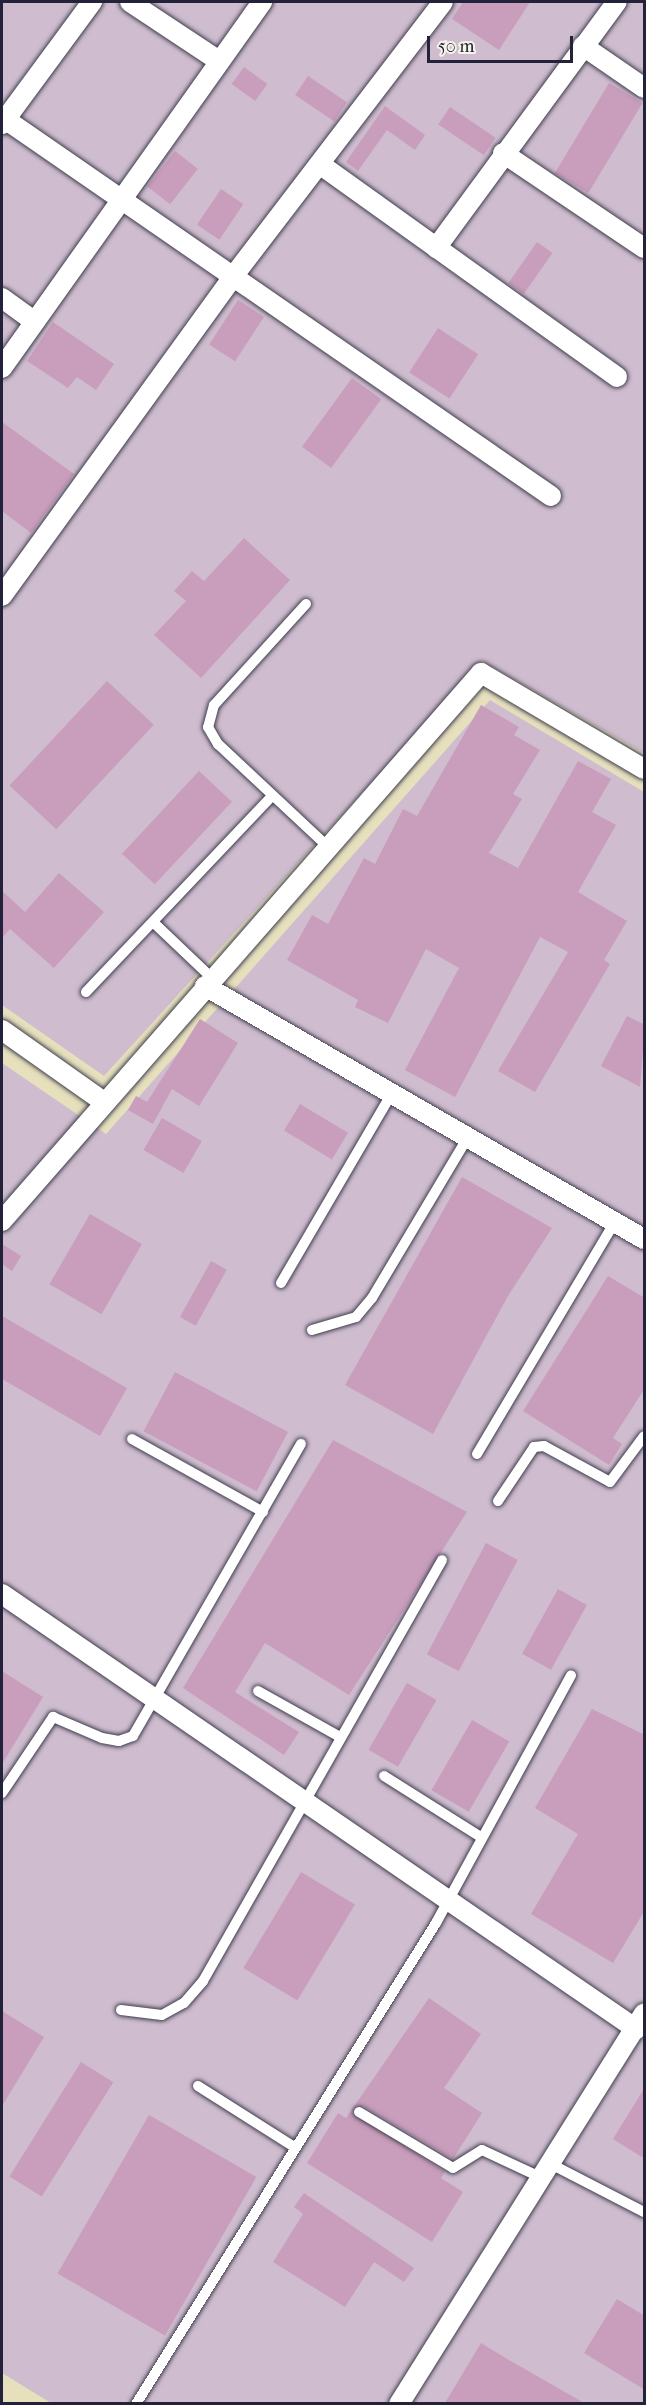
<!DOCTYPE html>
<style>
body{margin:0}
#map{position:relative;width:646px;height:2405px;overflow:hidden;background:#e6e0bd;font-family:"IM FELL French Canon",serif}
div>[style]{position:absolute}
.industrial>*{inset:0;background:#cfbdcf}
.building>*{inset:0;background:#c99dbc;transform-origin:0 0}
.roads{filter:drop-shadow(0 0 2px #3f3e4e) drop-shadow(0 0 2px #3f3e4e)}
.service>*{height:10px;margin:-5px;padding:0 5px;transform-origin:5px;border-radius:5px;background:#fff}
.minor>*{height:20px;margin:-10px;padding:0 10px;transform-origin:10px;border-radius:10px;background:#fff}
span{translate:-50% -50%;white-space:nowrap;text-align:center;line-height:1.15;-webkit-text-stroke:6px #f7f3e8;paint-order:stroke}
.frame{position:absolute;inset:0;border:3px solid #22223b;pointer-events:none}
.scale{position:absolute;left:427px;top:36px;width:146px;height:27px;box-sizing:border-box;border:3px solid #22223b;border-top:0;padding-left:8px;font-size:18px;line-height:21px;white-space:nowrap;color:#22223b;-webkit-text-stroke:4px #f7f3e8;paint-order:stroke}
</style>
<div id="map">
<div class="industrial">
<i style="clip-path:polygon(2px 2px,644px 2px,644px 753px,482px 661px,104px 1076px,2px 1005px)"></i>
<i style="clip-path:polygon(490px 700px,644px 792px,644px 2403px,51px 2403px,2px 2373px,2px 1063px,106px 1134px)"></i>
</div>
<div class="building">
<i style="clip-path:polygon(463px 2px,530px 2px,499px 50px,452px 19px)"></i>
<i style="left:244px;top:67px;width:29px;height:21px;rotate:36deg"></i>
<i style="left:308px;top:76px;width:47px;height:23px;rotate:34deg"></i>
<i style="left:609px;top:83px;width:39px;height:105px;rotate:31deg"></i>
<i style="clip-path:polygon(385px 106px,425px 135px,415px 150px,387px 130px,358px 171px,346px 162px)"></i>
<i style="left:450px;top:107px;width:55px;height:21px;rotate:34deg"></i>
<i style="left:175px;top:151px;width:29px;height:45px;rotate:38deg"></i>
<i style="left:221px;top:189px;width:27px;height:43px;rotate:34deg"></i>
<i style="left:537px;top:242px;width:19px;height:50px;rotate:35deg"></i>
<i style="left:238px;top:300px;width:31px;height:53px;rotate:33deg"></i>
<i style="clip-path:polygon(53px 322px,114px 364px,96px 390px,77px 377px,68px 388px,27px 361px)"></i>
<i style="left:438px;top:328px;width:48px;height:53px;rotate:33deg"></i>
<i style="left:352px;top:378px;width:36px;height:85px;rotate:36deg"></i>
<i style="clip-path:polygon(2px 422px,74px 474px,31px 533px,2px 511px)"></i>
<i style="clip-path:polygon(244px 538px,290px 580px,201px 678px,154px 635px,186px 601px,174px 591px,192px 571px,204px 581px)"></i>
<i style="left:107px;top:681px;width:64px;height:143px;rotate:43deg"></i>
<i style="clip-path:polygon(481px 705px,519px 727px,514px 735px,540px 750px,513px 794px,522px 799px,489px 853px,518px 868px,578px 761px,611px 779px,592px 812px,616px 825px,578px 892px,627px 921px,604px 960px,610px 964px,535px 1092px,498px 1071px,568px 952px,540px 937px,455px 1097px,405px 1070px,459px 968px,426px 949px,388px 1023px,355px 1007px,358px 1000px,287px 960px,312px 915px,328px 924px,364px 858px,375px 864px,403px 809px,417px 816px)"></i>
<i style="left:199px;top:771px;width:45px;height:113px;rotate:43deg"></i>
<i style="clip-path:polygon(59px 873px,104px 912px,54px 968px,10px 929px,2px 938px,2px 891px,25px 912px)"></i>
<i style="clip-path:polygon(627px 1016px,645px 1025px,640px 1087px,601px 1066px)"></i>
<i style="clip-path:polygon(200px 1019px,238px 1043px,199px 1106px,172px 1089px,153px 1124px,128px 1110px,136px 1096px,147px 1102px)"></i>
<i style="left:300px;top:1104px;width:56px;height:31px;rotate:31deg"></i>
<i style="left:162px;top:1118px;width:46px;height:37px;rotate:30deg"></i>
<i style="clip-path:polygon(462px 1177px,552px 1228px,508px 1296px,433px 1434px,345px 1385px)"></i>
<i style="left:90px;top:1214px;width:60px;height:81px;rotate:30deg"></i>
<i style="clip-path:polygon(2px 1244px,21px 1256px,12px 1271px,2px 1264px)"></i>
<i style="left:211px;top:1261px;width:18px;height:64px;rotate:29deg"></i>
<i style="clip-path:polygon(608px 1276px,645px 1298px,645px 1388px,613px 1438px,622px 1444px,609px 1465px,523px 1411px)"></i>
<i style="clip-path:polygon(2px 1316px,127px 1388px,100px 1436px,2px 1379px)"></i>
<i style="left:175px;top:1372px;width:128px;height:67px;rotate:28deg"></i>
<i style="clip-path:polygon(333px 1440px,467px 1512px,349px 1695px,265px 1643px,235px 1692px,299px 1732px,284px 1755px,183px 1688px)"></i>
<i style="left:486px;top:1543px;width:36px;height:126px;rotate:28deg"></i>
<i style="left:558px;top:1589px;width:33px;height:74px;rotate:29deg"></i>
<i style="clip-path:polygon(2px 1671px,43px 1697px,2px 1764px)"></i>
<i style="left:407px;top:1683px;width:34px;height:77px;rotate:30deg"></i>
<i style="clip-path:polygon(592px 1709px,645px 1735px,645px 1910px,613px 1963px,531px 1914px,578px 1834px,535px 1808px)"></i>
<i style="left:472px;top:1720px;width:43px;height:81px;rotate:30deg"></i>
<i style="left:301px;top:1872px;width:63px;height:112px;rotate:31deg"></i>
<i style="clip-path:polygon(429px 1998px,481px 2034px,444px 2088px,482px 2113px,453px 2159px,363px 2106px,352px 2112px,445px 2172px,441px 2178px,463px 2192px,432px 2242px,307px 2163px,338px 2113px,346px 2118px)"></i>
<i style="clip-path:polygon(2px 2011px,44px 2037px,2px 2106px)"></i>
<i style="left:81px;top:2062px;width:38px;height:135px;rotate:32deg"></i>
<i style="clip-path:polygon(645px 2087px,645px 2159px,613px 2139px)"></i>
<i style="left:149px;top:2115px;width:124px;height:183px;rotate:30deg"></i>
<i style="clip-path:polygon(304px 2193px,414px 2268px,404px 2282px,374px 2262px,345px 2307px,273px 2262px,303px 2214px,294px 2207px)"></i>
<i style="clip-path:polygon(617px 2299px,645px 2316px,645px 2390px,584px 2353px)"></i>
<i style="clip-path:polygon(481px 2343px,509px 2360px,584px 2403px,445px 2403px)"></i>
</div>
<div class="roads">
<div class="service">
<i style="left:306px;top:604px;width:137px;rotate:132.3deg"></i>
<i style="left:214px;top:705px;width:23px;rotate:105deg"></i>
<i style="left:208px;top:727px;width:20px;rotate:60deg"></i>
<i style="left:218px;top:744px;width:151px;rotate:43.1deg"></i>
<i style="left:153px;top:922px;width:81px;rotate:43.5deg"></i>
<i style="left:86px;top:992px;width:270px;rotate:-46.5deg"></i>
<i style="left:281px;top:1283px;width:220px;rotate:-59.7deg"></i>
<i style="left:312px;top:1330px;width:46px;rotate:-16.5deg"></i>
<i style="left:356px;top:1317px;width:25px;rotate:-50deg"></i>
<i style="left:372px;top:1298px;width:187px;rotate:-59.2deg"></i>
<i style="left:132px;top:1439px;width:150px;rotate:29.1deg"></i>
<i style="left:477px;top:1454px;width:270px;rotate:-59.3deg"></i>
<i style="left:498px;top:1501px;width:65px;rotate:-56.3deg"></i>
<i style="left:534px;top:1447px;width:10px;rotate:-6deg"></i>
<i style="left:544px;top:1446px;width:75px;rotate:28.6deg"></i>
<i style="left:610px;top:1482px;width:57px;rotate:-53.5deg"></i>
<i style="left:258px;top:1691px;width:94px;rotate:29.3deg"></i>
<i style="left:384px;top:1776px;width:115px;rotate:32.2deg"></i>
<i style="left:2px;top:1793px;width:92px;rotate:-56.1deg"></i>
<i style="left:53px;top:1717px;width:53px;rotate:23.2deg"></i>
<i style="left:102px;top:1738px;width:17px;rotate:10deg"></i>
<i style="left:119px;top:1741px;width:15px;rotate:-20deg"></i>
<i style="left:133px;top:1736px;width:337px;rotate:-60.1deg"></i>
<i style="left:121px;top:2010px;width:41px;rotate:7deg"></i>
<i style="left:162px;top:2015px;width:25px;rotate:-29deg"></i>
<i style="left:184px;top:2003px;width:29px;rotate:-49deg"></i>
<i style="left:203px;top:1981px;width:484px;rotate:-60.4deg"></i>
<i style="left:198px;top:2086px;width:114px;rotate:32.4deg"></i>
<i style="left:359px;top:2112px;width:109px;rotate:30.8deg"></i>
<i style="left:453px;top:2168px;width:34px;rotate:-32deg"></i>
<i style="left:482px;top:2150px;width:66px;rotate:25deg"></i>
<i style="left:551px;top:2164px;width:105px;rotate:27.3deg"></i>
<i style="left:136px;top:2404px;width:567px;rotate:-58.05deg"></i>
<i style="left:436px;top:1923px;width:282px;rotate:-61.4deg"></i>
</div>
<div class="minor">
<i style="left:130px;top:2px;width:107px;rotate:33.5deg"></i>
<i style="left:583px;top:46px;width:74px;rotate:34.5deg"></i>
<i style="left:2px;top:117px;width:667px;rotate:34.62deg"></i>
<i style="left:2px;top:124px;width:152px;rotate:-53.6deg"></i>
<i style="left:503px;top:153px;width:170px;rotate:34deg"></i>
<i style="left:321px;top:165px;width:364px;rotate:35.6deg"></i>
<i style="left:436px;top:248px;width:305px;rotate:-53.7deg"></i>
<i style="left:2px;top:298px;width:39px;rotate:36deg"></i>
<i style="left:2px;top:368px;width:449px;rotate:-54.6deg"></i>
<i style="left:2px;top:596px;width:397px;rotate:-54.1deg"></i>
<i style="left:235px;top:274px;width:342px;rotate:-52.6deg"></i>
<i style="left:205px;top:986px;width:507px;rotate:29.96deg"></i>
<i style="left:2px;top:1030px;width:125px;rotate:35.2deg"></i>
<i style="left:2px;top:1221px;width:728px;rotate:-48.84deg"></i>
<i style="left:481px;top:673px;width:189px;rotate:30.5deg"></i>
<i style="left:2px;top:1594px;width:769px;rotate:34.45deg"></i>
<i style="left:399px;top:2404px;width:461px;rotate:-57.9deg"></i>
</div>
</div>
<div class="frame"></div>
<div class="scale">50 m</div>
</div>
